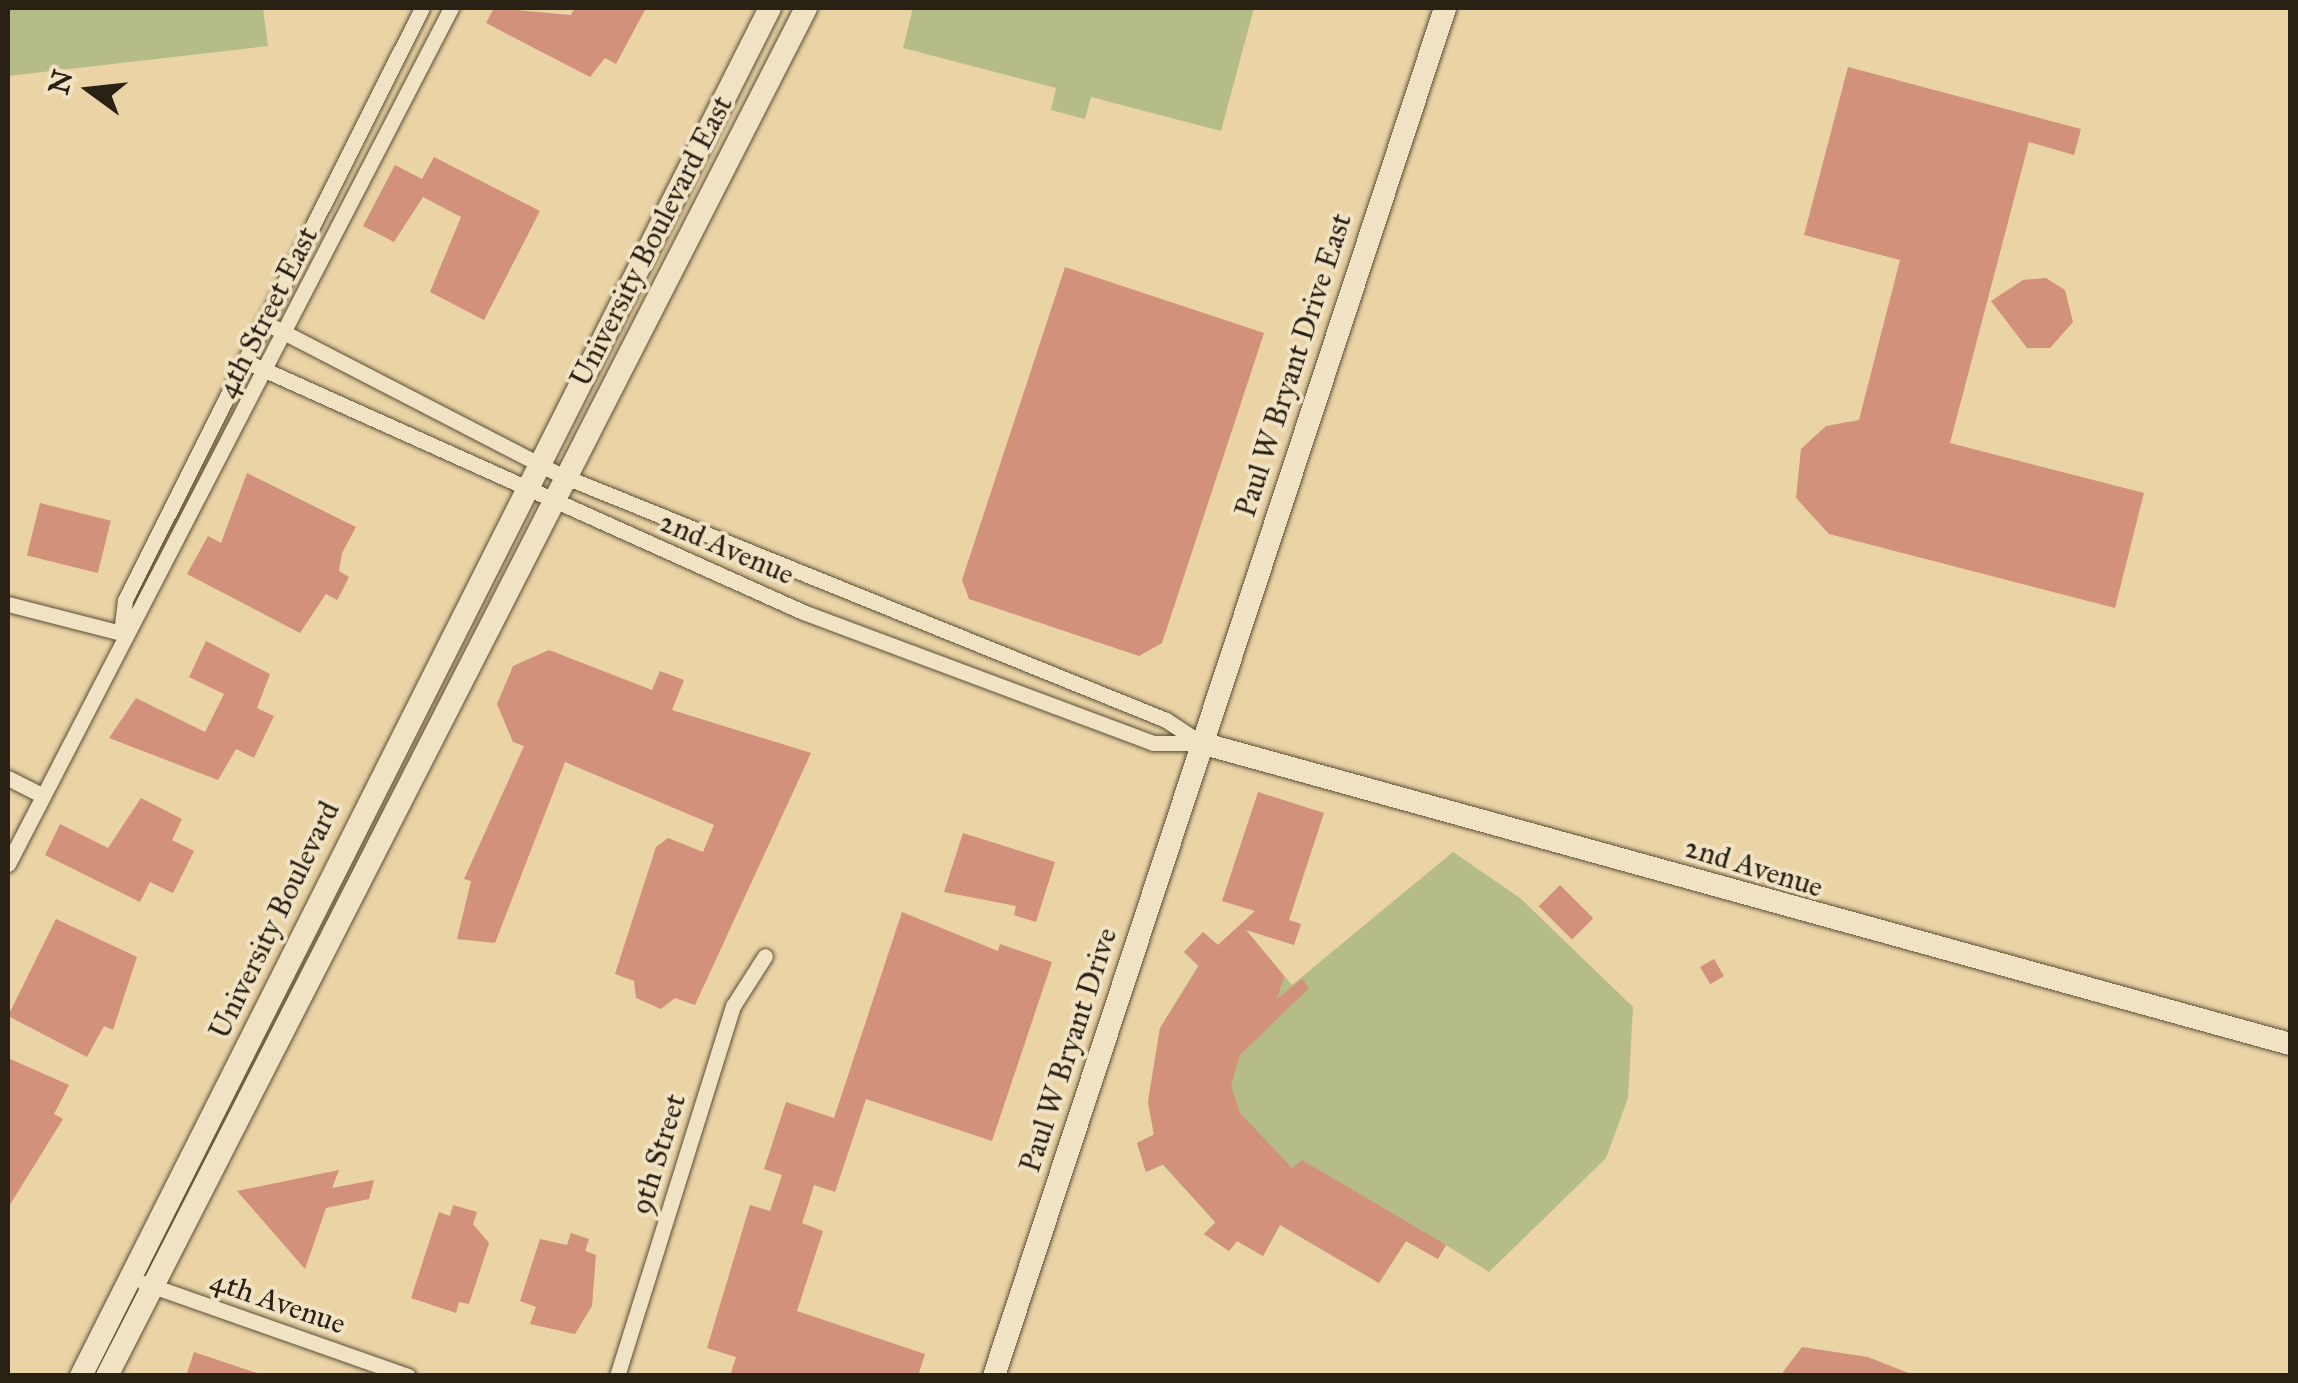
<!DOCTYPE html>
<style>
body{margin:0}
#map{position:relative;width:2298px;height:1383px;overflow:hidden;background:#ead3a5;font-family:"IM FELL Great Primer",serif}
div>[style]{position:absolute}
.green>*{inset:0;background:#b5bc87}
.building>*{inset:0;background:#d2917a;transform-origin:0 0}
.roads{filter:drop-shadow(0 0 2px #5a4e39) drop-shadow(0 0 2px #5a4e39)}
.street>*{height:15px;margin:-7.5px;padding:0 7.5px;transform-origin:7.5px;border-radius:7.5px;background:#f1e2c4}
.secondary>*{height:22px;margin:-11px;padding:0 11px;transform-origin:11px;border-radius:11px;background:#f1e2c4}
span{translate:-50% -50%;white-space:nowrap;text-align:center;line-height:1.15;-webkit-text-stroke:8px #f1e2c4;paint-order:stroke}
.street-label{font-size:30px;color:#2a2115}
.frame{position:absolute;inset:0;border:10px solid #2a2115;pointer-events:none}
.north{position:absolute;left:40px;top:40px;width:100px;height:100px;-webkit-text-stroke:8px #f1e2c4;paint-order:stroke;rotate:285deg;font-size:28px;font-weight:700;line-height:40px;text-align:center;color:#2a2115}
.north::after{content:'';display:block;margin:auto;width:35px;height:45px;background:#2a2115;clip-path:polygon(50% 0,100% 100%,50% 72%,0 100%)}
</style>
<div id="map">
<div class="green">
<i style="clip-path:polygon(8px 8px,263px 8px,268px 46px,8px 76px)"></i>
<i style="clip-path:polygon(913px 8px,1254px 8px,1221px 131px,1091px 97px,1085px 119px,1051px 110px,1056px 88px,903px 48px)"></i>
<i style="clip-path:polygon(1453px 852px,1520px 898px,1633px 1007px,1628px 1098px,1606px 1158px,1489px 1272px,1446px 1245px,1438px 1259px,1406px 1241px,1379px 1283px,1280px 1225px,1263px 1256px,1237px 1241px,1229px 1251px,1204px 1234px,1215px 1222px,1163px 1165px,1146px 1172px,1137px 1143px,1154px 1134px,1148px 1102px,1160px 1028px,1198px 966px,1184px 952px,1203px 932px,1218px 945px,1241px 924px,1292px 985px)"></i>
</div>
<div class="building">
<i style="clip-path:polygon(494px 8px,571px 15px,575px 8px,646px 8px,616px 64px,605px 58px,590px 77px,486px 23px)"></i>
<i style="clip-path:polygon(1848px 67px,2081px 129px,2074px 155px,2029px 142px,1950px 443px,2144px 493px,2115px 608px,1829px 534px,1796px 498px,1801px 449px,1826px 426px,1859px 420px,1900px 260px,1804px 235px)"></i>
<i style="clip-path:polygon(434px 157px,540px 211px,484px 320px,430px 292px,461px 217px,423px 197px,394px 242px,363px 226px,395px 165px,422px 179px)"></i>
<i style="clip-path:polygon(1065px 267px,1264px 333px,1162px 643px,1139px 656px,969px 599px,962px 580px)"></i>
<i style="clip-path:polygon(2046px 278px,2065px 290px,2073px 322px,2050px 348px,2027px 348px,1991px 301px,2023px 280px)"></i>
<i style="clip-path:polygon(247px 473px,356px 527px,342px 553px,339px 571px,349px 577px,342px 591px,337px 600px,326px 594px,300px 633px,187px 574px,208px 536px,221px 543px)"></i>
<i style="left:40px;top:503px;width:73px;height:54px;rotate:14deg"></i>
<i style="clip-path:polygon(206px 641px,270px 674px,257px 708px,274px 716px,254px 758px,236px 749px,218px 780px,109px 738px,136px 698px,205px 732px,224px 694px,189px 677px)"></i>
<i style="clip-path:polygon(549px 650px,652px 690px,660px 671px,684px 680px,672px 710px,811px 753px,695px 1005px,675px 998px,661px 1009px,636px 998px,634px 981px,615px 974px,656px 847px,668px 838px,703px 852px,714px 825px,565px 762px,495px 943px,457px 939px,471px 881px,464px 879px,524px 746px,513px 742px,497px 704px,513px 666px)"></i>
<i style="clip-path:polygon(1258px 792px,1324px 813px,1289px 920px,1301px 924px,1294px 945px,1246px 930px,1284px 976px,1277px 999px,1302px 979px,1309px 988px,1240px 1055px,1231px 1086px,1240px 1113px,1292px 1168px,1302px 1160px,1446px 1245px,1438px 1259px,1406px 1241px,1379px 1283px,1280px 1225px,1263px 1256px,1237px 1241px,1229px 1251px,1204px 1234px,1216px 1223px,1163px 1164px,1146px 1172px,1137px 1143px,1154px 1135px,1148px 1102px,1160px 1028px,1199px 966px,1184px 952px,1203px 932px,1218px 945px,1255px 911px,1222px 901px)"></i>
<i style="clip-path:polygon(141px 798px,182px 819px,172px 840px,194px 851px,173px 893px,150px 882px,140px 902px,45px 855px,60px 824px,108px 848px)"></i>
<i style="clip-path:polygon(963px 833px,1055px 862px,1036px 922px,1014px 915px,1016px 906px,944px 892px)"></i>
<i style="left:1560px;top:885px;width:47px;height:30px;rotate:45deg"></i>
<i style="clip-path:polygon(902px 912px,998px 951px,1000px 944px,1052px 962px,992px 1141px,866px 1099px,835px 1192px,814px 1185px,808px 1205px,802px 1223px,823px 1231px,797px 1311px,925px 1354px,918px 1376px,730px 1376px,736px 1357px,707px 1348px,750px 1205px,770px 1211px,782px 1175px,764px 1169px,786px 1102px,834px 1118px)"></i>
<i style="clip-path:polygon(56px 919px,137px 957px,113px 1030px,104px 1026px,87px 1057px,8px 1016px)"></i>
<i style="left:1714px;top:959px;width:20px;height:16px;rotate:60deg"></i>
<i style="clip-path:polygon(8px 1058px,69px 1085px,54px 1114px,63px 1119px,8px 1208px)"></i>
<i style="clip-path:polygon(339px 1170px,332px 1188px,374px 1180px,369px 1199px,326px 1208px,305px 1269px,237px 1191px)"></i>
<i style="clip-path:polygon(453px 1205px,477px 1212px,473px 1224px,489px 1243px,469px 1304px,459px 1302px,456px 1313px,411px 1298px,439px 1212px,450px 1216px)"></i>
<i style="clip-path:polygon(571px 1233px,589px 1239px,585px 1251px,596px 1255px,592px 1306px,575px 1334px,530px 1324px,536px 1307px,520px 1301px,540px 1239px,567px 1245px)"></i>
<i style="clip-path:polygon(1802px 1347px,1868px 1357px,1916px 1376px,1780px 1376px)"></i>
<i style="clip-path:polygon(194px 1352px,257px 1373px,256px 1376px,186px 1376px)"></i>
</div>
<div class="roads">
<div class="street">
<i style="left:264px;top:322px;width:336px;rotate:27.3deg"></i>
<i style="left:563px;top:476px;width:650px;rotate:22.03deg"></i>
<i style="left:1166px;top:720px;width:42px;rotate:33.3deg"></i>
<i style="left:245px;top:361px;width:612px;rotate:24.22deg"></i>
<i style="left:803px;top:612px;width:374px;rotate:20.5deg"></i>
<i style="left:1153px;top:743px;width:48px"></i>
<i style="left:8px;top:604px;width:117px;rotate:14.4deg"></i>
<i style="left:121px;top:633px;width:33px;rotate:-83deg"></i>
<i style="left:125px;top:600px;width:662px;rotate:-63.36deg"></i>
<i style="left:8px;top:778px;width:37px;rotate:27deg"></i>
<i style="left:8px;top:864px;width:964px;rotate:-62.64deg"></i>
<i style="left:144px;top:1283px;width:280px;rotate:19.4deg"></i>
<i style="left:617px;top:1376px;width:388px;rotate:-72.6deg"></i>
<i style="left:733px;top:1006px;width:59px;rotate:-57.4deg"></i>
</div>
<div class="secondary">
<i style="left:1201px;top:743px;width:1130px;rotate:15.45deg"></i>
<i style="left:81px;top:1376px;width:1532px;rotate:-63.27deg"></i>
<i style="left:107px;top:1376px;width:1536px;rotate:-62.93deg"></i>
<i style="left:994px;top:1376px;width:1440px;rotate:-71.75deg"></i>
</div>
</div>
<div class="street-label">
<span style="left:651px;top:241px;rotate:-63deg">University Boulevard East</span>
<span style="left:267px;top:312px;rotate:-63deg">4th Street East</span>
<span style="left:1293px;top:365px;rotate:-72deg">Paul W Bryant Drive East</span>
<span style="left:727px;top:548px;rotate:23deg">2nd Avenue</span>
<span style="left:1754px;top:867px;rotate:17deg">2nd Avenue</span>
<span style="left:274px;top:920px;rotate:-64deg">University Boulevard</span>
<span style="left:1068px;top:1050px;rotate:-72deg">Paul W Bryant Drive</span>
<span style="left:658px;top:1154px;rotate:-73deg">9th Street</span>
<span style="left:278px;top:1302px;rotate:19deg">4th Avenue</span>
</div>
<div class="frame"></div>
<div class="north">N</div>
</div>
